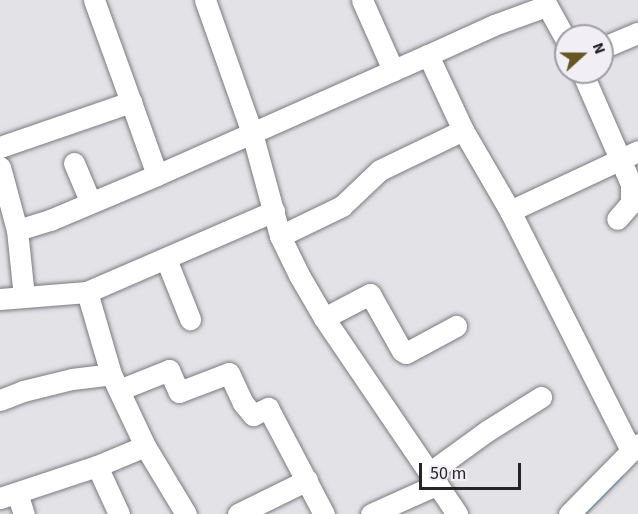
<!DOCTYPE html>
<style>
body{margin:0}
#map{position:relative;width:638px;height:514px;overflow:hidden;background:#e3e2e7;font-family:"Source Sans 3",sans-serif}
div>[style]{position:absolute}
.stream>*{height:4px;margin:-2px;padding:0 2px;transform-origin:2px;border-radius:2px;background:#71bbe6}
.roads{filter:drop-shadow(0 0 2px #7b7a7f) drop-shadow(0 0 2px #7b7a7f)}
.minor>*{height:21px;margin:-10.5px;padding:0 10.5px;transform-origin:10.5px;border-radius:10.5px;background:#fff}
span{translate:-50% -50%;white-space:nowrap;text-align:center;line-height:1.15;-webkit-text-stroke:5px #f1eff5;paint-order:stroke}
.north{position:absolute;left:554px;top:24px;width:60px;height:60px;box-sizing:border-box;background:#f1eff5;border:2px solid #9f9da2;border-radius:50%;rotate:69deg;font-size:16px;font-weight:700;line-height:24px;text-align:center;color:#242325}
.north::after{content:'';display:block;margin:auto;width:21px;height:27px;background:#655623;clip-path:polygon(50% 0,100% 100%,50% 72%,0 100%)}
.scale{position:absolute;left:419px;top:463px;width:102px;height:27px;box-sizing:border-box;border:3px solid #242325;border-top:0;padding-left:8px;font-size:18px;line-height:21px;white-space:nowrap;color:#242325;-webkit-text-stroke:4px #f1eff5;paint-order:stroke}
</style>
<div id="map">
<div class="stream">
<i style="left:584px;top:514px;width:54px;rotate:-45.7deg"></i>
</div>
<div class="roads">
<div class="minor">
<i style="left:94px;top:0;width:109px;rotate:70.1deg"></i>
<i style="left:205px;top:0;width:141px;rotate:70.5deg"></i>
<i style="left:252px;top:133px;width:107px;rotate:74.8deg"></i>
<i style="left:280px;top:236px;width:43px;rotate:64deg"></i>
<i style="left:299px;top:275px;width:50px;rotate:59.8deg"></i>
<i style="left:324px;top:318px;width:237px;rotate:55.8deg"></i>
<i style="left:362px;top:0;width:77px;rotate:66.1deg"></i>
<i style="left:544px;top:0;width:46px;rotate:61.2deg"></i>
<i style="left:602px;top:48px;width:39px;rotate:-23deg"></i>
<i style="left:428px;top:55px;width:72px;rotate:-24.4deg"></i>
<i style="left:494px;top:25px;width:55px;rotate:-20.1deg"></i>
<i style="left:582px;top:72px;width:122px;rotate:66.4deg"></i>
<i style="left:631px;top:184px;width:19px;rotate:90deg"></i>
<i style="left:631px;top:203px;width:21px;rotate:131deg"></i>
<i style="left:0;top:147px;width:139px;rotate:-19deg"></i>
<i style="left:131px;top:102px;width:77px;rotate:70.4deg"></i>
<i style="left:157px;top:175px;width:116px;rotate:157.2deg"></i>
<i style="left:50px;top:220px;width:34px;rotate:163deg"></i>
<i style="left:74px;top:163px;width:41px;rotate:67.2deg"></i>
<i style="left:0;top:167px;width:65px;rotate:74.9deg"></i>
<i style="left:17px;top:230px;width:67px;rotate:84deg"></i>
<i style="left:157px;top:175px;width:296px;rotate:-23.9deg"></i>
<i style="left:428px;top:55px;width:83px;rotate:65deg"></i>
<i style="left:463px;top:130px;width:94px;rotate:59.9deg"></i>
<i style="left:510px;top:211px;width:269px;rotate:63.2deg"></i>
<i style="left:510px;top:211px;width:141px;rotate:-25.1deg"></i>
<i style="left:280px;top:236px;width:69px;rotate:-25.8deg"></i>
<i style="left:342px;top:206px;width:52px;rotate:-43.5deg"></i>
<i style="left:380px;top:170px;width:92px;rotate:-25.7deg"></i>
<i style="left:166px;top:259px;width:65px;rotate:68.2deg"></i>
<i style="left:87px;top:292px;width:85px;rotate:73.7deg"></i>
<i style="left:111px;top:374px;width:80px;rotate:64.7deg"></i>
<i style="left:145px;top:446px;width:79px;rotate:58.9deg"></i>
<i style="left:0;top:299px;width:87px;rotate:-4.6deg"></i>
<i style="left:87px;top:292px;width:204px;rotate:-23.4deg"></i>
<i style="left:324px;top:318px;width:52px;rotate:-27.6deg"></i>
<i style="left:370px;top:294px;width:65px;rotate:60.7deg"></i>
<i style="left:402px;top:351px;width:4px;rotate:27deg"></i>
<i style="left:406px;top:353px;width:57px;rotate:-28.4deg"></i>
<i style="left:119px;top:390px;width:54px;rotate:-21.8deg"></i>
<i style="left:169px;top:370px;width:24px;rotate:66deg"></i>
<i style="left:179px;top:392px;width:53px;rotate:-20.8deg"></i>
<i style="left:229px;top:373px;width:33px;rotate:65deg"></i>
<i style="left:243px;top:403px;width:16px;rotate:50deg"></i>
<i style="left:253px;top:415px;width:17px;rotate:-25deg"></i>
<i style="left:268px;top:408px;width:120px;rotate:62.2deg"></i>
<i style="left:0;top:400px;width:25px;rotate:-21deg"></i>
<i style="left:23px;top:391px;width:50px;rotate:-13.8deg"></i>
<i style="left:72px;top:379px;width:39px;rotate:-7deg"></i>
<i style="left:97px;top:466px;width:53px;rotate:65.4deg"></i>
<i style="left:429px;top:473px;width:72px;rotate:-35.9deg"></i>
<i style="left:487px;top:431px;width:64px;rotate:-32.2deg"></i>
<i style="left:17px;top:493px;width:22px;rotate:72deg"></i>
<i style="left:0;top:498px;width:102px;rotate:-18.3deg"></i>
<i style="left:97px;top:466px;width:52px;rotate:-22.6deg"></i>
<i style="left:238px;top:514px;width:77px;rotate:-26.2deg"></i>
<i style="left:371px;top:514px;width:73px;rotate:-24.1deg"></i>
<i style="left:569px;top:514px;width:98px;rotate:-45.4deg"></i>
</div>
</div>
<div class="north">N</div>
<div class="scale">50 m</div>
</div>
